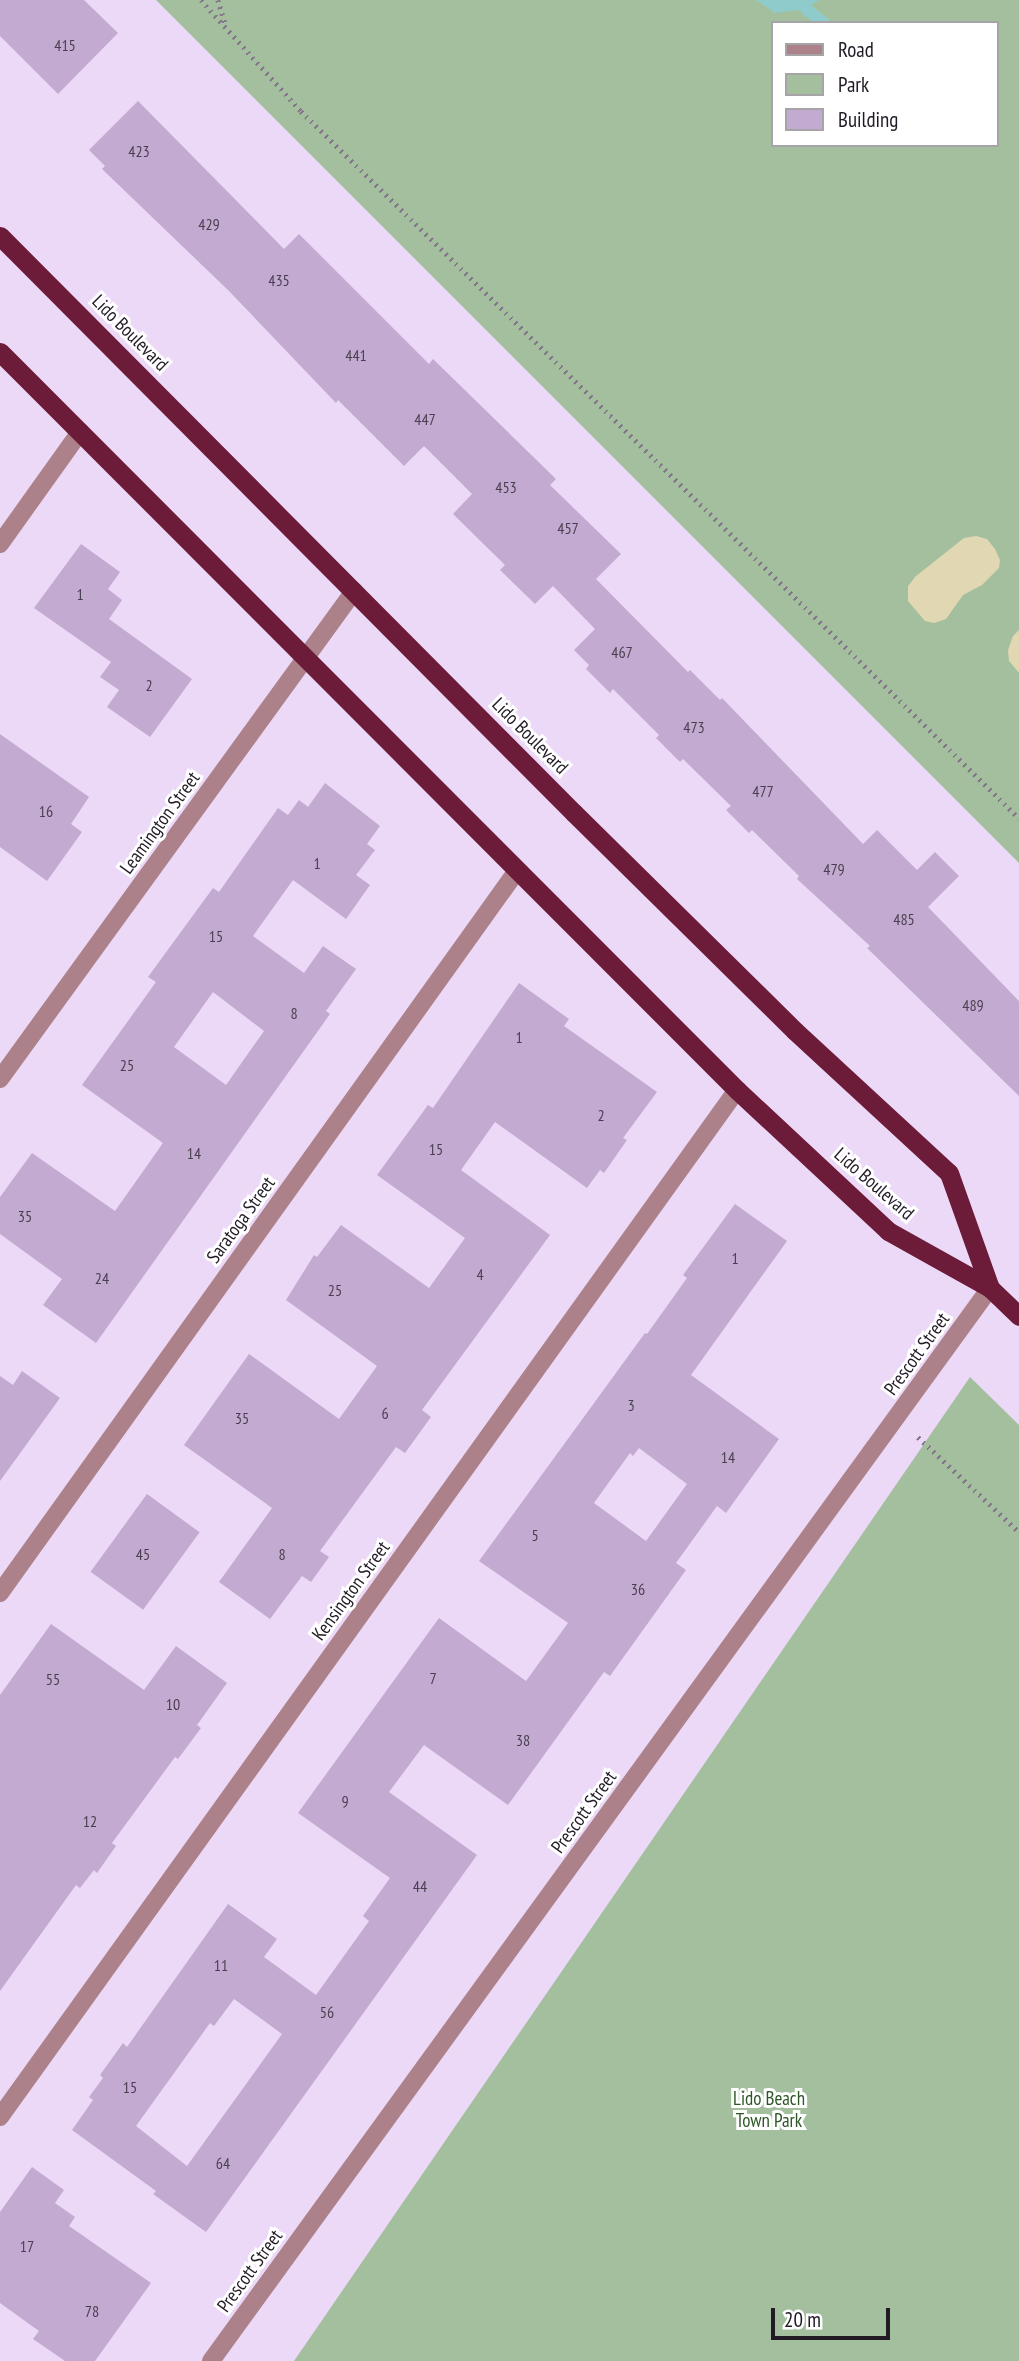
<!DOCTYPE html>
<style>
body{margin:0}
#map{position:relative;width:1019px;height:2361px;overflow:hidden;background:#ecd9f7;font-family:"PT Sans Narrow",sans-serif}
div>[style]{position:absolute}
.green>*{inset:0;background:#a3bf9e}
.sand>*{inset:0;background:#e1d8b3}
.water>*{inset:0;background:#90cbcb}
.stream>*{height:12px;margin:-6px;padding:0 6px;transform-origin:6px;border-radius:6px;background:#90cbcb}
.building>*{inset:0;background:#c3aad0;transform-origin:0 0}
.path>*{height:4.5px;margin-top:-2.25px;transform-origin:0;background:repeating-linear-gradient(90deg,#84778c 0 2px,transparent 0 7px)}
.minor>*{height:18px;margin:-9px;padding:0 9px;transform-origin:9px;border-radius:9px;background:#ac818a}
.trunk>*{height:19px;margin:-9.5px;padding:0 9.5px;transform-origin:9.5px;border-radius:9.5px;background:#6c1c38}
span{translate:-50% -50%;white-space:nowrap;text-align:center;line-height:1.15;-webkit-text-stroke:6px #fff;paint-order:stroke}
.number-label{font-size:16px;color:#4a3f50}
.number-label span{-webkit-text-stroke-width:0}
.street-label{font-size:19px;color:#221b26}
.park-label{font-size:19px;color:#2d5725}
.legend{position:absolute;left:771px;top:21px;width:228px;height:126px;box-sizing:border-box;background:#fff;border:2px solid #a7a4a8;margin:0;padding:9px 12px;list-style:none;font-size:21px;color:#221b26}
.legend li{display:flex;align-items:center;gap:14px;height:35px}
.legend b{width:35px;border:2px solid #a7a4a8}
.scale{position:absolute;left:771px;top:2308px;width:119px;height:32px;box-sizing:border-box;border:4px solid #221b26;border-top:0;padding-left:9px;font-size:21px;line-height:24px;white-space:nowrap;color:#221b26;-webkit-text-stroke:5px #fff;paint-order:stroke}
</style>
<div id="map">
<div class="green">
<i style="clip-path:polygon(evenodd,156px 0,1019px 0,1019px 863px,156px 0,772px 23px,996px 23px,996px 145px,772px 145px,772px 23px)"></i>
<i style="clip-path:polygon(970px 1377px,1019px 1425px,1019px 2361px,294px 2361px)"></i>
</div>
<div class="sand">
<i style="clip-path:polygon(976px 536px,987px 539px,995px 549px,1000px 560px,999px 568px,982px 585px,963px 595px,946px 619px,934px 623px,925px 621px,908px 601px,908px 586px,916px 576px,964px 538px)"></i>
<i style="clip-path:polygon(1019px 630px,1019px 673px,1009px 661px,1008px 650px,1013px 636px)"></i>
</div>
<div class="water">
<i style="clip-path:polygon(756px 0,819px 0,806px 9px,775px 13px)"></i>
</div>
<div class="stream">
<i style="left:806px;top:9px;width:23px;rotate:38deg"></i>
</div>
<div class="building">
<i style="clip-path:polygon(0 0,84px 0,118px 33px,58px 94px,0 36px)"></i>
<i style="clip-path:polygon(138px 101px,284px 249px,299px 234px,429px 364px,433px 359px,556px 479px,550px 485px,621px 554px,596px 579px,688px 672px,690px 670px,720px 700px,722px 698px,863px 844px,877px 830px,917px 870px,935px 852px,959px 876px,928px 907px,1019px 1001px,1019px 1096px,867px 948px,870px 946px,797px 879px,799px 876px,752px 830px,749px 833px,726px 810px,731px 806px,683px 759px,680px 762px,656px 738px,659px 735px,613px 689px,610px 693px,586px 669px,589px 665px,574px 650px,595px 629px,553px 586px,535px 604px,500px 570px,505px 565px,453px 514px,472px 494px,424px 446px,404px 466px,338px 400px,336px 403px,229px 291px,102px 169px,105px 166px,89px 150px)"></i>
<i style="clip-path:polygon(81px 544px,120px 572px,108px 589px,122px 600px,109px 619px,192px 679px,150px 737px,107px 707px,119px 690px,100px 677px,111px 662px,34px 608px)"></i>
<i style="clip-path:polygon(0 734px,89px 797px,71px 824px,82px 832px,47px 881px,0 847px)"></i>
<i style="clip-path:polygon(evenodd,325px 783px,380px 826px,367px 844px,375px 850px,356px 875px,370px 885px,346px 919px,293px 880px,253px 936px,304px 973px,323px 946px,356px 969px,326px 1011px,330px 1014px,96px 1343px,43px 1305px,62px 1279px,0 1234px,0 1197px,32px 1153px,115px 1211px,163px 1143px,82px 1085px,156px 982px,148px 977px,213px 888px,219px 892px,278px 808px,288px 815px,299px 800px,308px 807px,325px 783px,213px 992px,264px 1031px,226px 1085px,174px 1047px,213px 992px)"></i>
<i style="clip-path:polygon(519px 983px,569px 1019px,564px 1026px,657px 1092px,623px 1138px,627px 1140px,604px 1173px,600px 1170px,587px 1188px,495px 1122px,461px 1170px,550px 1235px,422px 1410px,431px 1417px,405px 1453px,396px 1447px,320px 1551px,329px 1557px,311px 1582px,302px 1576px,270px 1619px,219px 1582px,272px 1508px,184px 1445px,249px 1354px,339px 1419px,377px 1366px,286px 1300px,314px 1255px,317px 1257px,341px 1225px,429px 1288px,465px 1238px,377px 1175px,428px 1105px,433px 1108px)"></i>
<i style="clip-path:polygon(evenodd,735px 1204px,787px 1241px,691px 1375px,779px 1439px,726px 1513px,717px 1506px,676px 1563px,686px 1570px,610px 1676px,604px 1672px,508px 1805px,424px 1745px,389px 1792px,477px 1855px,206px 2232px,153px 2194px,156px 2191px,72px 2130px,93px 2100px,89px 2097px,103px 2078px,100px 2075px,123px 2043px,127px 2047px,228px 1904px,277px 1939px,264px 1957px,316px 1995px,369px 1921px,363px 1916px,390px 1878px,298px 1813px,439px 1618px,526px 1681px,568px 1623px,479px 1561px,645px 1333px,647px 1334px,687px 1278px,683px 1275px,735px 1204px,639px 1448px,687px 1484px,646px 1541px,594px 1503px,630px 1453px,633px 1456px,639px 1448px,735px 1204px,234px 1999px,282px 2034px,187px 2166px,136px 2126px,210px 2023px,214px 2026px,234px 1999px)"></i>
<i style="clip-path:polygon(22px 1371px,60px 1398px,0 1481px,0 1376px,13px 1385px)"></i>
<i style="left:147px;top:1494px;width:65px;height:96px;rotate:36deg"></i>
<i style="clip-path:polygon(51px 1624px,144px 1690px,176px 1646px,227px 1683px,197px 1725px,201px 1728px,178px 1759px,175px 1757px,112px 1843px,116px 1846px,97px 1873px,94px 1870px,80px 1888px,76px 1885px,0 1991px,0 1695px)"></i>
<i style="clip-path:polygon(32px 2167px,64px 2190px,55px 2203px,75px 2217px,69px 2226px,151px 2283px,95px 2361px,65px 2361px,33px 2339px,39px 2331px,0 2303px,0 2212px)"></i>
</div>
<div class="path">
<i style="left:201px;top:0;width:149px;rotate:48deg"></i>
<i style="left:301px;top:111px;width:1008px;rotate:44.56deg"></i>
<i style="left:218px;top:0;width:27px;rotate:73deg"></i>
<i style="left:918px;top:1437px;width:139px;rotate:43.2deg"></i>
</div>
<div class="minor">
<i style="left:0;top:544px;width:138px;rotate:-54.5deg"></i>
<i style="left:0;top:1079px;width:603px;rotate:-54.04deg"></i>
<i style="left:0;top:1593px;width:887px;rotate:-54.41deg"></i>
<i style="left:0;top:2117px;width:1264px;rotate:-54.34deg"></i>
<i style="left:211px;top:2361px;width:1326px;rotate:-54.02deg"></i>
</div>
<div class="trunk">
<i style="left:0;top:236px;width:814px;rotate:45.15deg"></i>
<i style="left:574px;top:813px;width:310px;rotate:44.6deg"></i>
<i style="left:795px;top:1031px;width:209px;rotate:42.7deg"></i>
<i style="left:949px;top:1173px;width:122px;rotate:70.4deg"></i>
<i style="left:0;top:352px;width:1043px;rotate:45.04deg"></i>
<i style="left:737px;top:1090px;width:207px;rotate:43deg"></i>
<i style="left:888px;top:1231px;width:117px;rotate:29.2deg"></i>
<i style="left:990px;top:1288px;width:40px;rotate:44deg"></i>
</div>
<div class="number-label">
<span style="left:65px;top:45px">415</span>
<span style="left:139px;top:151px">423</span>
<span style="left:209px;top:224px">429</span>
<span style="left:279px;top:280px">435</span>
<span style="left:356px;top:355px">441</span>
<span style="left:425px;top:419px">447</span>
<span style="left:506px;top:487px">453</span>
<span style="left:568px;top:528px">457</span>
<span style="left:80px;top:594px">1</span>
<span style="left:622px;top:652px">467</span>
<span style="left:149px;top:685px">2</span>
<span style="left:694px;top:727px">473</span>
<span style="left:763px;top:791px">477</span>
<span style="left:46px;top:811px">16</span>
<span style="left:317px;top:863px">1</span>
<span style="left:834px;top:869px">479</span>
<span style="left:904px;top:919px">485</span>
<span style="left:216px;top:936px">15</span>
<span style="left:973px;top:1005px">489</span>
<span style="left:294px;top:1013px">8</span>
<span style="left:519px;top:1037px">1</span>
<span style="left:127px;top:1065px">25</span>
<span style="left:601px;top:1115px">2</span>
<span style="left:436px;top:1149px">15</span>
<span style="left:194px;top:1153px">14</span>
<span style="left:25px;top:1216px">35</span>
<span style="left:735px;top:1258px">1</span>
<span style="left:480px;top:1274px">4</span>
<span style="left:102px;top:1278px">24</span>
<span style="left:335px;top:1290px">25</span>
<span style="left:631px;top:1405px">3</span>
<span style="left:385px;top:1413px">6</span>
<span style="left:242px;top:1418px">35</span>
<span style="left:728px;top:1457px">14</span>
<span style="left:535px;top:1535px">5</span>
<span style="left:143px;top:1554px">45</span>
<span style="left:282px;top:1554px">8</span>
<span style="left:638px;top:1589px">36</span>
<span style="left:433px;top:1678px">7</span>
<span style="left:53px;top:1679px">55</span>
<span style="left:173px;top:1704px">10</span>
<span style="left:523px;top:1740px">38</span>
<span style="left:345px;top:1801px">9</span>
<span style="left:90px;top:1821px">12</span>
<span style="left:420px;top:1886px">44</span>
<span style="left:221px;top:1965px">11</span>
<span style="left:327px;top:2012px">56</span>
<span style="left:130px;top:2087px">15</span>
<span style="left:223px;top:2163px">64</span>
<span style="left:27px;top:2246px">17</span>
<span style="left:92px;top:2311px">78</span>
</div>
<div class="street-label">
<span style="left:130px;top:333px;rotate:45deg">Lido Boulevard</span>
<span style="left:530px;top:736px;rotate:45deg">Lido Boulevard</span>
<span style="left:160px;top:823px;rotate:-54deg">Leamington Street</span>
<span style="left:874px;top:1184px;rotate:41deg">Lido Boulevard</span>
<span style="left:241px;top:1220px;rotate:-54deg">Saratoga Street</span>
<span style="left:917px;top:1354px;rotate:-54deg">Prescott Street</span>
<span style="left:351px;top:1591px;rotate:-54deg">Kensington Street</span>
<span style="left:584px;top:1812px;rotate:-54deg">Prescott Street</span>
<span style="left:250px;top:2271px;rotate:-54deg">Prescott Street</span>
</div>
<div class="park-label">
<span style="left:769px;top:2110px">Lido Beach<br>Town Park</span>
</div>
<ul class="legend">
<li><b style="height:9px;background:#ac818a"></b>Road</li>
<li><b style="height:19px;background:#a3bf9e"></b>Park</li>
<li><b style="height:19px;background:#c3aad0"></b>Building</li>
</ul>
<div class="scale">20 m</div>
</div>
